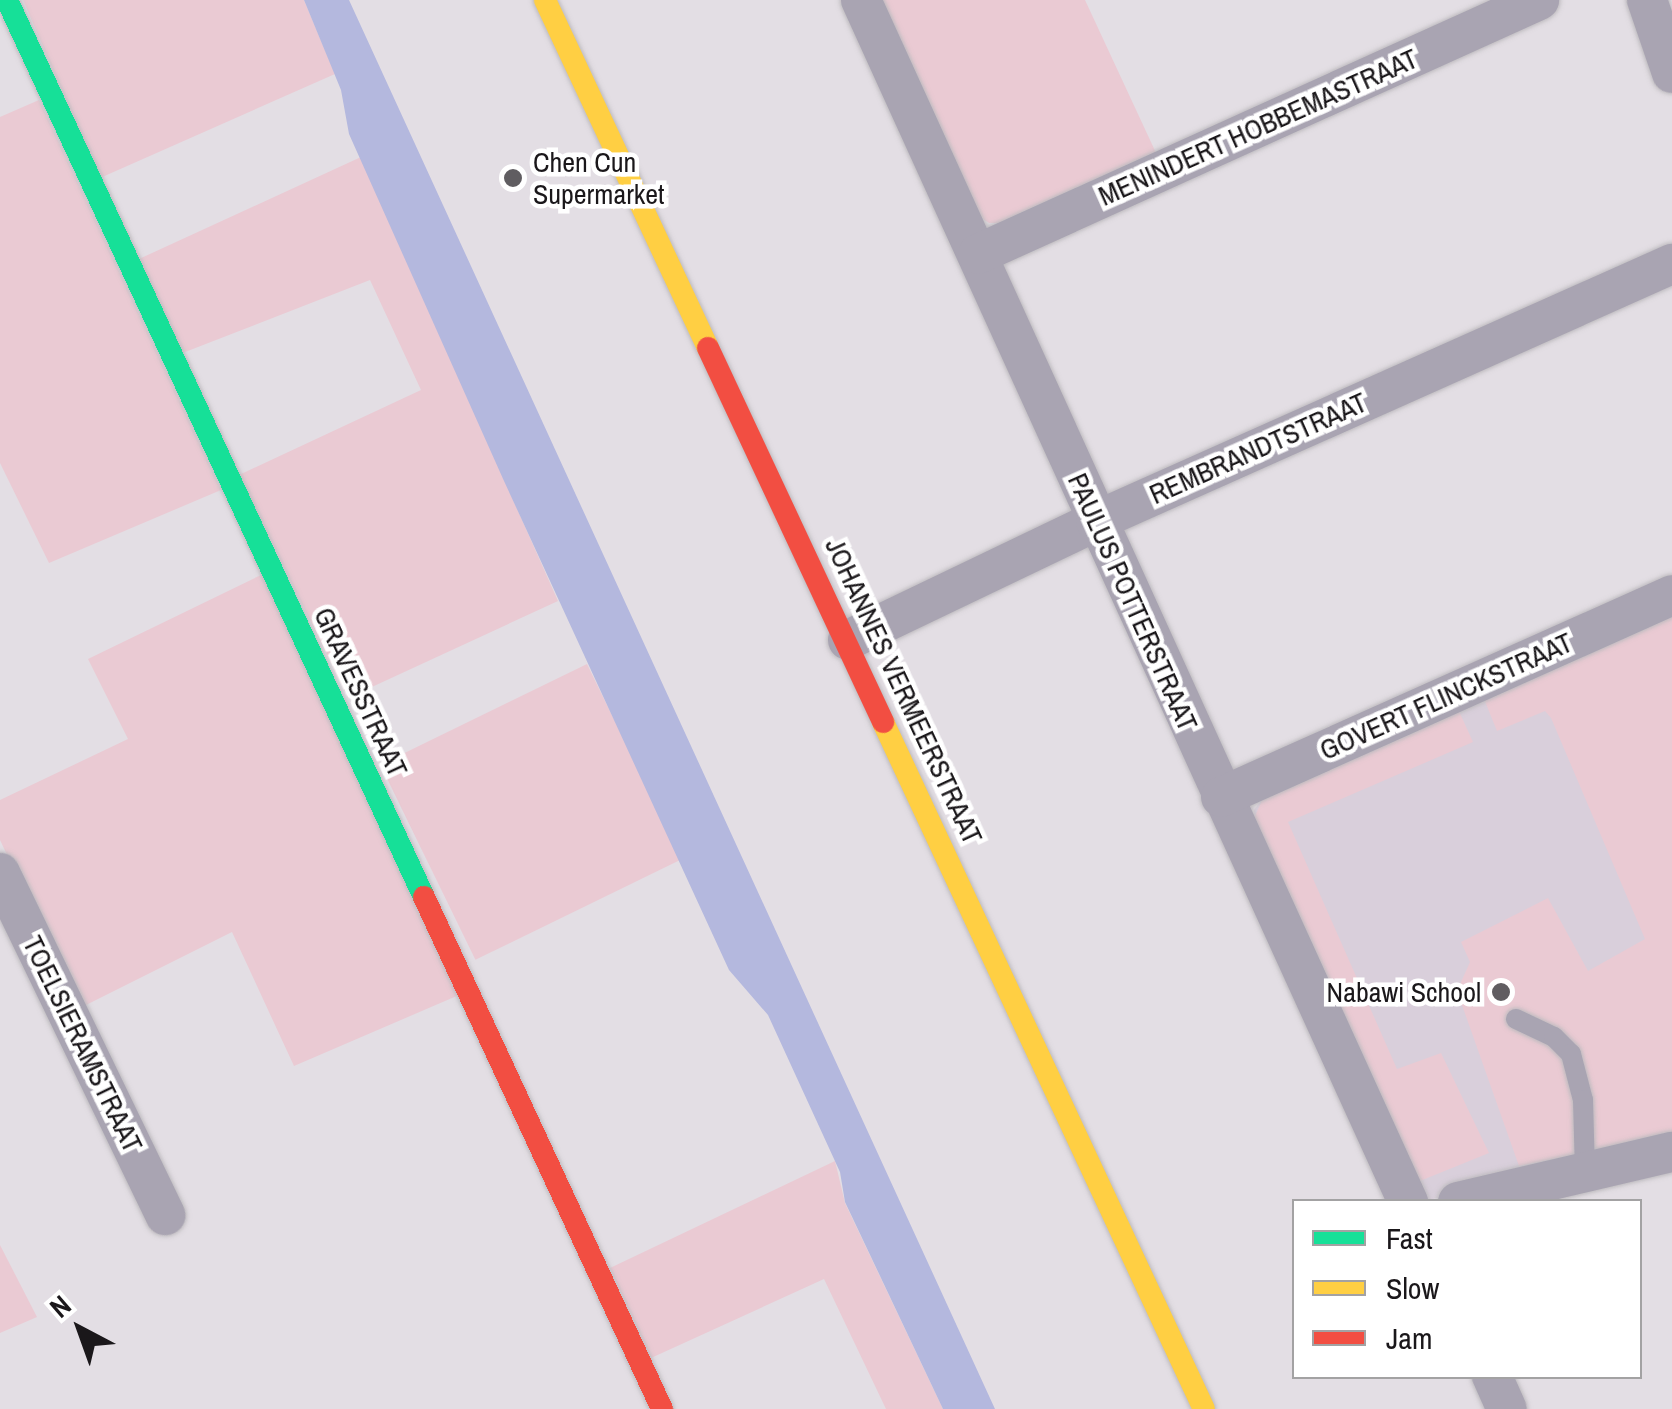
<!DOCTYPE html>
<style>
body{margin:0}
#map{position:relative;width:1672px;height:1409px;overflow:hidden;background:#e3dee4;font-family:"Archivo Narrow",sans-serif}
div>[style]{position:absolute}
.built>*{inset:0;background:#d9cfdb}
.green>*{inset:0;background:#eacad3;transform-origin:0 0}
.water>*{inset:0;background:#b4b8de}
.roads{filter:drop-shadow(0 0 2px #bebbbf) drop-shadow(0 0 2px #bebbbf)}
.lane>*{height:20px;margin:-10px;padding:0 10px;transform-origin:10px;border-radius:10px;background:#a9a4b2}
.street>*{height:40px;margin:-20px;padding:0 20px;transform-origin:20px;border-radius:20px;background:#a9a4b2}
.fast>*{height:22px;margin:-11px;padding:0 11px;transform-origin:11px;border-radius:11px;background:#16e098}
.slow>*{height:22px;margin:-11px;padding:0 11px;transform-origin:11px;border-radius:11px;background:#ffcf43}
.jam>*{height:22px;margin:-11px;padding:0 11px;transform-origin:11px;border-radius:11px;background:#f24e42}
.dots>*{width:28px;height:28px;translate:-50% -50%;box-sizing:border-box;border:5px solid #fff;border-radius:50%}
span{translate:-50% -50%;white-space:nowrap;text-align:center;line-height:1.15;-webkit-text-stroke:9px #fff;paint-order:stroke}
.street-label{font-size:28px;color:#1a171a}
.poi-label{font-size:28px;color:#1a171a}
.left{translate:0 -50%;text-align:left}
.right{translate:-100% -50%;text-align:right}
.legend{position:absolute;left:1292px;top:1199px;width:350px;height:180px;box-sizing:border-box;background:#fff;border:2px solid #a3a2a3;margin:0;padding:12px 18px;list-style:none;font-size:30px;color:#1a171a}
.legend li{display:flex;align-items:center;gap:20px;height:50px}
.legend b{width:50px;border:2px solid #a3a2a3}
.north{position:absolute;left:30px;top:1279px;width:100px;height:100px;-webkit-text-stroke:8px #fff;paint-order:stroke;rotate:319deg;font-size:28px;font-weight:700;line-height:40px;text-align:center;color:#1a171a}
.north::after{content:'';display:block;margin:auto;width:35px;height:45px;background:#1a171a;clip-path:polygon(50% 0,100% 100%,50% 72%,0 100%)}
</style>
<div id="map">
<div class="built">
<i style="clip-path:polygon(1672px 613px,1672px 1146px,1428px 1200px,1257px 838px,1254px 810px,1263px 798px)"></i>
</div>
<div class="green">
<i style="clip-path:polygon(23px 0,304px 0,335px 74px,100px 178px)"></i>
<i style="clip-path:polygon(878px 0,1085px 0,1157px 155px,1012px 223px,989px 223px,972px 212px)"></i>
<i style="clip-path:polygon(39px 100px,221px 490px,49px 563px,0 463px,0 117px)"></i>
<i style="clip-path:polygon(361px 157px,558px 601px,348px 698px,239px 475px,421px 390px,370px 280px,180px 354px,139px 259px)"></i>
<i style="clip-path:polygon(263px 574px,459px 995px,294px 1066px,232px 932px,80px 1008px,0 840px,0 800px,128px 739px,88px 659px)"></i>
<i style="clip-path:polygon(1672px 614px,1672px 1135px,1519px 1166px,1457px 991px,1470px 962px,1461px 942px,1548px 898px,1588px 971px,1645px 939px,1551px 718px,1545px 711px,1497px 731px,1484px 699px)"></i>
<i style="left:587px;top:664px;width:217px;height:230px;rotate:64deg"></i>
<i style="clip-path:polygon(1458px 709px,1473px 742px,1288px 822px,1397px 1069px,1441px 1053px,1489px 1153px,1420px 1181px,1252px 823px,1263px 798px)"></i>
<i style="clip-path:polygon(835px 1161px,845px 1203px,943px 1409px,886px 1409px,824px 1279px,651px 1358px,610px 1268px)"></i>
<i style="clip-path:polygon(0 1245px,37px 1317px,0 1333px)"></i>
</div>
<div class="water">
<i style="clip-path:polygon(304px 0,349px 0,995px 1409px,943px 1409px,845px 1202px,840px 1172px,768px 1015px,729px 970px,504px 481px,349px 134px,341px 90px)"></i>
</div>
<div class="roads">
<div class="lane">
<i style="left:1516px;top:1019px;width:42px;rotate:25.3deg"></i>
<i style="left:1554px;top:1037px;width:24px;rotate:45deg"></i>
<i style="left:1571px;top:1054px;width:48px;rotate:75.4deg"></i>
<i style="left:1583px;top:1100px;width:70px;rotate:88.4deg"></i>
</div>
<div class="street">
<i style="left:861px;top:0;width:1321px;rotate:65.53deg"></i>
<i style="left:1647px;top:0;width:77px;rotate:71.1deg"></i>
<i style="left:978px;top:254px;width:616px;rotate:-24.36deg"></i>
<i style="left:848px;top:640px;width:275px;rotate:-25.6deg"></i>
<i style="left:1096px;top:521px;width:631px;rotate:-24.05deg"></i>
<i style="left:1221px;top:797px;width:494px;rotate:-24.1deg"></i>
<i style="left:0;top:873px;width:380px;rotate:64.2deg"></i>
<i style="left:1458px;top:1202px;width:220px;rotate:-13.2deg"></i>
<i style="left:1492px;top:1376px;width:36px;rotate:66deg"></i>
</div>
<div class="fast">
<i style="left:7px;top:0;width:989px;rotate:65.07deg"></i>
</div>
<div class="slow">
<i style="left:545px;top:0;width:384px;rotate:64.9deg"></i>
<i style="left:883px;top:722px;width:758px;rotate:64.96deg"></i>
</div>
<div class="jam">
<i style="left:708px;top:348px;width:413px;rotate:64.9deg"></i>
<i style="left:424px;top:897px;width:565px;rotate:65.07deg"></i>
</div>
</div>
<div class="dots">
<i style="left:513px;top:178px;background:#605d61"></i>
<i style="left:1501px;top:992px;background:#605d61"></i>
</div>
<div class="street-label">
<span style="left:1258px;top:127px;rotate:-24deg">MENINDERT HOBBEMASTRAAT</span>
<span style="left:1258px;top:448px;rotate:-24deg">REMBRANDTSTRAAT</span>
<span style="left:1133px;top:602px;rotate:66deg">PAULUS POTTERSTRAAT</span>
<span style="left:904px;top:691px;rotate:65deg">JOHANNES VERMEERSTRAAT</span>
<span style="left:361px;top:692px;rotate:65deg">GRAVESSTRAAT</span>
<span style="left:1446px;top:696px;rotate:-24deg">GOVERT FLINCKSTRAAT</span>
<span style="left:83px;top:1044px;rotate:64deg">TOELSIERAMSTRAAT</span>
</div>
<div class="poi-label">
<span class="left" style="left:533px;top:178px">Chen Cun<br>Supermarket</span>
<span class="right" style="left:1481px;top:992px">Nabawi School</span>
</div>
<ul class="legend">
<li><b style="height:12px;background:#16e098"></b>Fast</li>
<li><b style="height:12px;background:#ffcf43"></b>Slow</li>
<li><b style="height:12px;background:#f24e42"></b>Jam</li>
</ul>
<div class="north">N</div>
</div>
